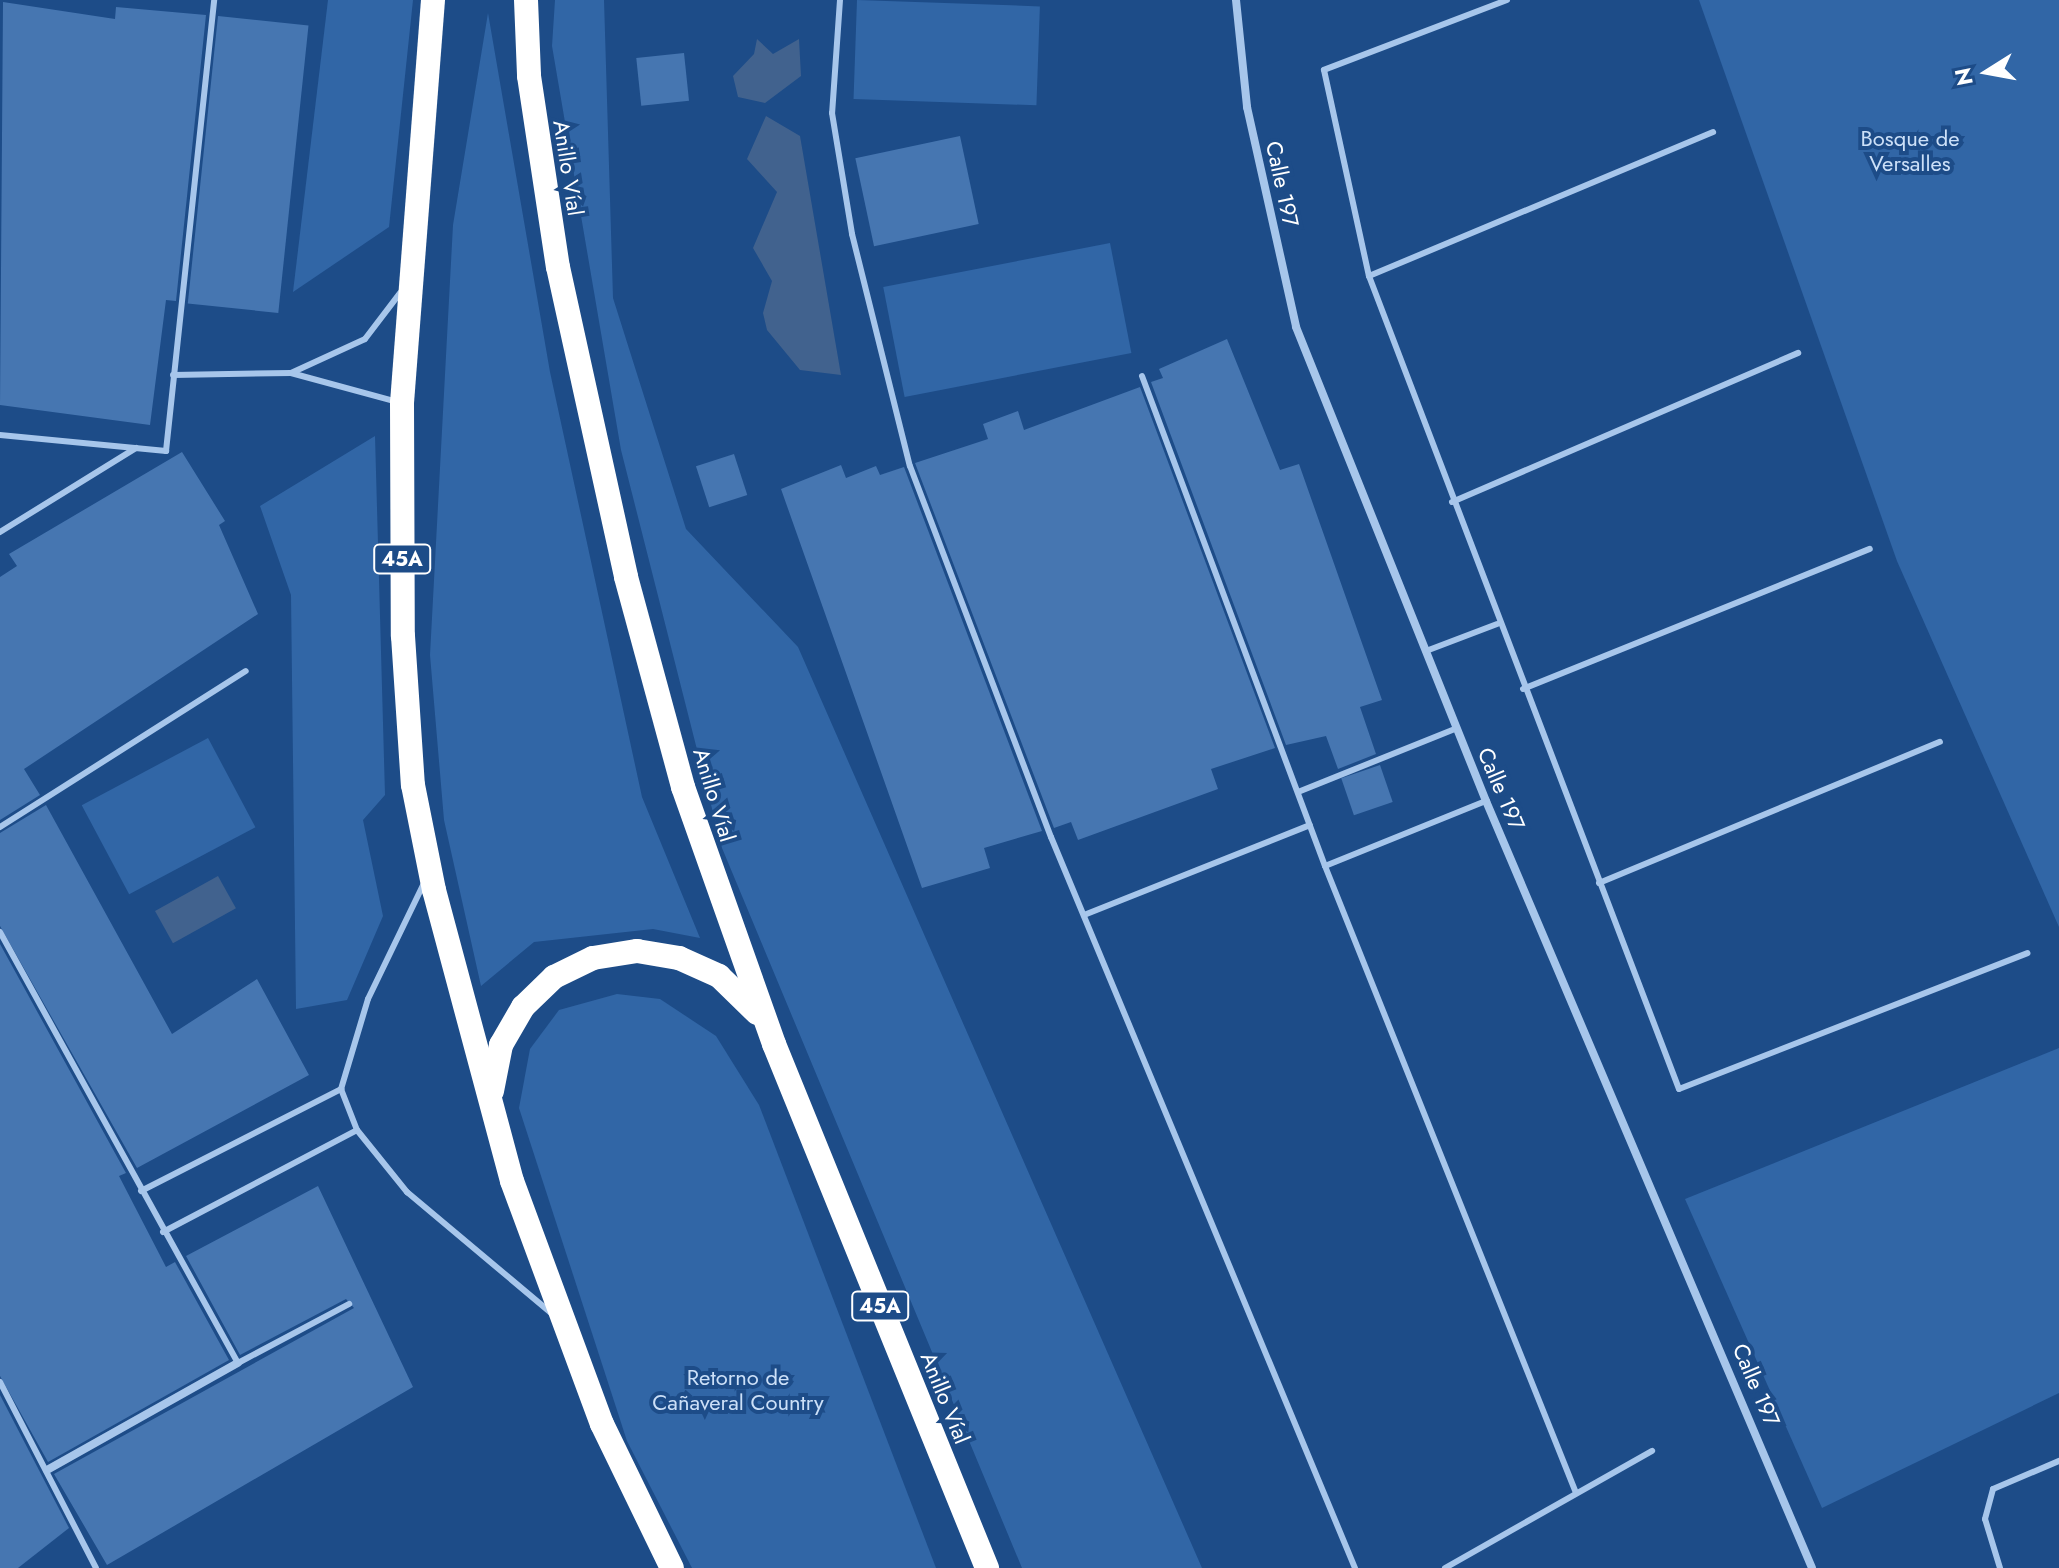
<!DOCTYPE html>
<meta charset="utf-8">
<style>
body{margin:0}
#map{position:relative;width:2059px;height:1568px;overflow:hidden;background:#1d4c88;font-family:Jost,sans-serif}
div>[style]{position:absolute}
.green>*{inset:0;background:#3166a6;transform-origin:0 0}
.water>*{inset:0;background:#41628e;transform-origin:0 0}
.building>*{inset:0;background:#4676b1;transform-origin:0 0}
.lane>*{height:6px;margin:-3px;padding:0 3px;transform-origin:3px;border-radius:3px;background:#a7c6eb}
.street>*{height:8px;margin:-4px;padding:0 4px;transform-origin:4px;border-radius:4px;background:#a7c6eb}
.highway>*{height:24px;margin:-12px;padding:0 12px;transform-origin:12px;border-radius:12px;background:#fff}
span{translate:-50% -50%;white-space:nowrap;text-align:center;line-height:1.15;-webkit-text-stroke:8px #1d4c88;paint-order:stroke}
.shield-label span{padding:2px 6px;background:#1d4c88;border:2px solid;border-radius:6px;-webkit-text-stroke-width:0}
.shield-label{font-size:20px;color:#fff;font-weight:700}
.park-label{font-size:22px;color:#cce0f8}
.street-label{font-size:22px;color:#fff}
.north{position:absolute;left:1947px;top:32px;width:80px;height:80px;-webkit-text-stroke:6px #1d4c88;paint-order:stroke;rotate:259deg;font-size:22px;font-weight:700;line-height:32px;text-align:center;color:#fff}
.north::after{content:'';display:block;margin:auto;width:28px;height:36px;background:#fff;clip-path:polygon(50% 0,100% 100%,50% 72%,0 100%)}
</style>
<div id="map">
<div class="green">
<i style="clip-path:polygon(328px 0,413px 0,389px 227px,293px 292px)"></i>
<i style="clip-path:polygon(555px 0,604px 0,613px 298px,686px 529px,798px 647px,1202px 1568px,1022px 1568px,722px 848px,621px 450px,552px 46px)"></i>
<i style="left:857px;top:0;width:183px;height:99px;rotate:2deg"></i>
<i style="clip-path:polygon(1699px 0,2059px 0,2059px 927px,1897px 561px)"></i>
<i style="clip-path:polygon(488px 13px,550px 372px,642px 797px,700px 938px,653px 929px,534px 942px,481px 986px,444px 820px,430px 655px,453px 225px)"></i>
<i style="left:1110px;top:243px;width:112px;height:231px;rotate:79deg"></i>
<i style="clip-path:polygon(375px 436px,385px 795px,363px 820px,383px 916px,347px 1000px,296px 1009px,291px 595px,260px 506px)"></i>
<i style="left:208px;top:738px;width:101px;height:143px;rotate:62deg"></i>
<i style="clip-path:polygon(617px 994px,660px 999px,716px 1036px,759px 1105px,936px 1568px,692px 1568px,627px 1441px,519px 1108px,530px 1049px,559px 1010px)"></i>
<i style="clip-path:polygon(2059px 1048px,2059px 1393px,1822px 1508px,1685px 1199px)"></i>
</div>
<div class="water">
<i style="clip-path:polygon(757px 39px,773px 54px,799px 39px,801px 76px,765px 103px,738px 97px,733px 76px,754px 54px)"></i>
<i style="clip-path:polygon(766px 116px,800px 136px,841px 375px,800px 370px,767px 330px,763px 313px,772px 281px,753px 248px,777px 192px,747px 159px)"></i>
<i style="left:218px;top:876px;width:37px;height:72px;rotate:61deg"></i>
</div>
<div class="building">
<i style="clip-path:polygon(3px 2px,115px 19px,116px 7px,206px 15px,176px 301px,166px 300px,150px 425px,0 405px)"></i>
<i style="left:218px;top:16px;width:91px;height:289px;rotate:6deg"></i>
<i style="left:684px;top:53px;width:48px;height:48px;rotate:84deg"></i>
<i style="left:960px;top:136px;width:90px;height:107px;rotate:78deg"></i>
<i style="clip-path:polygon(1227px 339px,1280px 470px,1299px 464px,1382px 700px,1360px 707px,1376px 754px,1338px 769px,1326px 736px,1286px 745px,1151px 382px,1163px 378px,1159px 369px)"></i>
<i style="clip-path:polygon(1140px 387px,1275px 748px,1211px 769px,1218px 789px,1078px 840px,1071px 822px,1054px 828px,915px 463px,988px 439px,983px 424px,1018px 411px,1024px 430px)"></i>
<i style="clip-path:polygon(182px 452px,225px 521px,219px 525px,258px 614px,24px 769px,40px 795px,0 820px,0 577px,17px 566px,9px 554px)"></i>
<i style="left:734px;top:454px;width:43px;height:40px;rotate:72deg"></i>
<i style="clip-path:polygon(841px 465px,846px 478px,876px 466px,880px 475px,904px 467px,1042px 831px,984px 848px,990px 868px,922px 888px,781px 489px)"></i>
<i style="left:1380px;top:765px;width:39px;height:41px;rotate:71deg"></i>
<i style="clip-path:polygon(46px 805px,172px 1034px,257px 979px,309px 1075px,137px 1168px,0 926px,0 833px)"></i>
<i style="clip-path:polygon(0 944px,126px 1173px,119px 1176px,166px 1267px,175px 1262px,229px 1360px,48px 1462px,0 1376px)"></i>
<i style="clip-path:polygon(318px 1186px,413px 1387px,107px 1565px,54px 1474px,354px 1308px,346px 1299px,240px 1355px,186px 1256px)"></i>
<i style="clip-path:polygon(0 1395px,69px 1528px,18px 1568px,0 1568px)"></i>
</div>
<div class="lane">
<i style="left:840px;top:0;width:113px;rotate:94deg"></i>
<i style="left:832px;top:113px;width:123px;rotate:80.6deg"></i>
<i style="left:852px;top:234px;width:239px;rotate:76deg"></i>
<i style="left:910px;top:466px;width:397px;rotate:69.2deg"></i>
<i style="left:1051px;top:837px;width:792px;rotate:67.42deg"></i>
<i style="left:1507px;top:0;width:196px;rotate:159.1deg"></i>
<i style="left:1324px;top:70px;width:211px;rotate:77.7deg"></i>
<i style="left:1369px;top:276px;width:870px;rotate:69.13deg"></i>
<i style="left:1679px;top:1089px;width:374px;rotate:-21.3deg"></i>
<i style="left:1369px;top:276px;width:373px;rotate:-22.7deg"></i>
<i style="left:291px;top:373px;width:81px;rotate:-24.7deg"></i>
<i style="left:365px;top:339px;width:58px;rotate:-52.7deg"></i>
<i style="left:173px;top:375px;width:118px;rotate:-1deg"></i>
<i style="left:291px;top:373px;width:111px;rotate:15.2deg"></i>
<i style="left:1142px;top:376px;width:523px;rotate:69.52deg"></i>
<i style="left:1325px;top:866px;width:675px;rotate:68.18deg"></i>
<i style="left:0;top:435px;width:167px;rotate:5.5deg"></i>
<i style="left:166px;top:451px;width:454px;rotate:-83.9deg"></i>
<i style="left:1452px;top:502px;width:377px;rotate:-23.3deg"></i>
<i style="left:0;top:532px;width:160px;rotate:-31.7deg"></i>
<i style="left:1426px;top:651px;width:76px;rotate:-20.8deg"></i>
<i style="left:1523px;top:689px;width:374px;rotate:-22deg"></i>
<i style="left:1298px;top:792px;width:171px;rotate:-21.9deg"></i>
<i style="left:0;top:827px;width:291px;rotate:-32.4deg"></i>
<i style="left:1325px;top:866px;width:174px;rotate:-22deg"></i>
<i style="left:425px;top:881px;width:131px;rotate:115.8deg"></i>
<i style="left:368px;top:999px;width:94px;rotate:106.7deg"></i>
<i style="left:341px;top:1089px;width:44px;rotate:68.7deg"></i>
<i style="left:357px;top:1130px;width:80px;rotate:51.1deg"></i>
<i style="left:407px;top:1192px;width:188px;rotate:40deg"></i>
<i style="left:1599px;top:883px;width:369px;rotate:-22.5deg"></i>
<i style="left:1084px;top:915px;width:243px;rotate:-21.7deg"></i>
<i style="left:0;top:932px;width:492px;rotate:61.1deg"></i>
<i style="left:238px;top:1363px;width:126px;rotate:-28deg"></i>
<i style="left:141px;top:1191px;width:225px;rotate:-27deg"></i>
<i style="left:163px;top:1232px;width:219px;rotate:-27.7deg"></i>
<i style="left:0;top:1382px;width:209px;rotate:62.7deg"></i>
<i style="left:1445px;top:1568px;width:238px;rotate:-29.5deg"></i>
<i style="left:2000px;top:1568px;width:51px;rotate:-107deg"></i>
<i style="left:1985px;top:1519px;width:31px;rotate:-75deg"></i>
<i style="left:1993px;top:1489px;width:72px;rotate:-23deg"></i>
</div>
<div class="street">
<i style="left:1236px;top:0;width:108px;rotate:84.1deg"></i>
<i style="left:1247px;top:107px;width:225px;rotate:77.4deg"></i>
<i style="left:1296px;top:327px;width:511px;rotate:68.16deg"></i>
<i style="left:1486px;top:801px;width:833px;rotate:66.97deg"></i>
<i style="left:47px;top:1470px;width:219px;rotate:-29.3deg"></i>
</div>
<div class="highway">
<i style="left:433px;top:0;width:404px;rotate:94.4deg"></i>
<i style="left:402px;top:403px;width:233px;rotate:89.8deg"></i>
<i style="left:403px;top:636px;width:149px;rotate:86.2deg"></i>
<i style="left:413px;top:785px;width:107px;rotate:78.7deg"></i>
<i style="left:434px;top:890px;width:301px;rotate:75deg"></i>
<i style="left:512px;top:1181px;width:259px;rotate:69.7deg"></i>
<i style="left:602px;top:1424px;width:160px;rotate:64.1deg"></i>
<i style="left:526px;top:0;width:76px;rotate:87.7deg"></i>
<i style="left:529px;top:76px;width:193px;rotate:81.4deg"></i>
<i style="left:558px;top:267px;width:317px;rotate:77.6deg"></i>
<i style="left:626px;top:577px;width:218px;rotate:74.8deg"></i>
<i style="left:683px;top:787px;width:273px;rotate:70.5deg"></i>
<i style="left:774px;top:1044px;width:566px;rotate:67.88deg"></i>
<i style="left:492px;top:1091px;width:47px;rotate:-78.9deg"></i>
<i style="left:501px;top:1045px;width:44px;rotate:-59.9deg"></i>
<i style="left:523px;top:1007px;width:43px;rotate:-44.1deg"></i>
<i style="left:554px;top:977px;width:43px;rotate:-26deg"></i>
<i style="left:593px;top:958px;width:45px;rotate:-9deg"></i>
<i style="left:637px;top:951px;width:43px;rotate:9.5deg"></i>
<i style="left:679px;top:958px;width:44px;rotate:24.2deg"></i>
<i style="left:719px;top:976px;width:53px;rotate:44.2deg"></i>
</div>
<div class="shield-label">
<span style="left:402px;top:559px">45A</span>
<span style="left:880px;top:1306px">45A</span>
</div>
<div class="park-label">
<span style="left:1910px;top:151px">Bosque de<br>Versalles</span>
<span style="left:738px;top:1390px">Retorno de<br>Cañaveral Country</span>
</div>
<div class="street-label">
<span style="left:568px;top:168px;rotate:81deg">Anillo Víal</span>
<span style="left:1282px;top:184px;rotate:78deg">Calle 197</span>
<span style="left:1501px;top:789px;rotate:67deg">Calle 197</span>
<span style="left:714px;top:795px;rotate:73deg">Anillo Víal</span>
<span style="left:1756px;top:1385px;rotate:67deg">Calle 197</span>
<span style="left:945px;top:1398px;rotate:68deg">Anillo Víal</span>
</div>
<div class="north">N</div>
</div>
